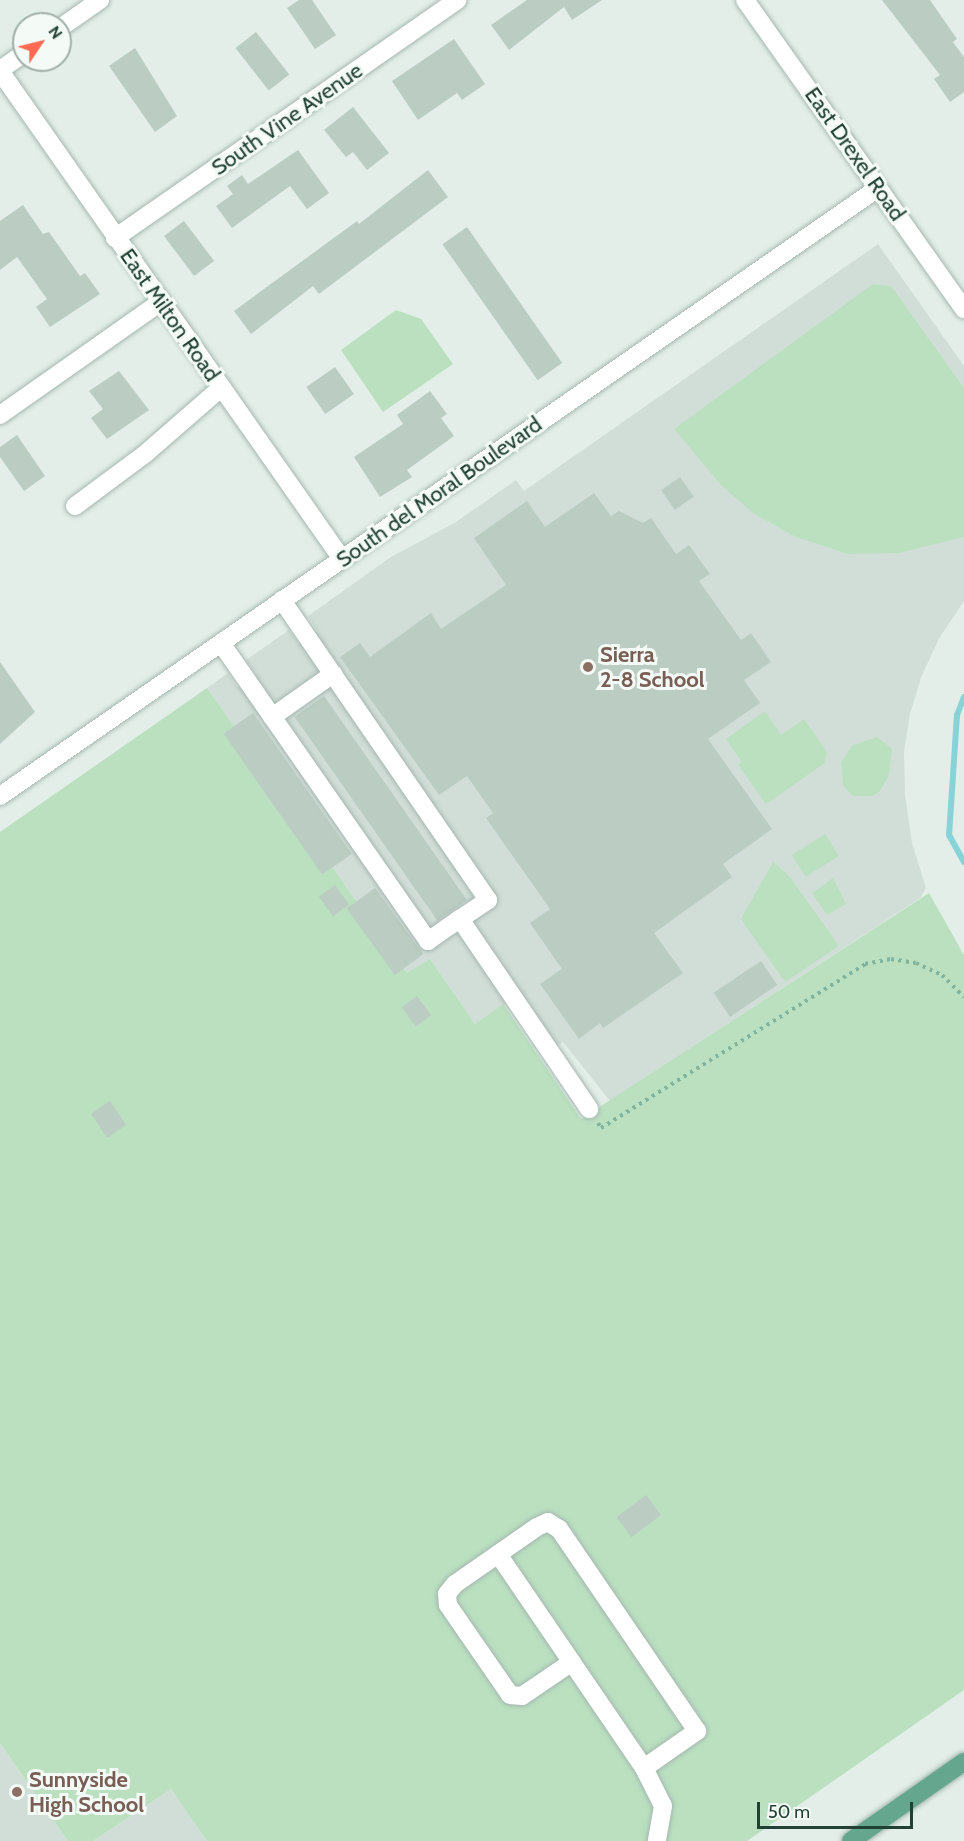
<!DOCTYPE html>
<style>
body{margin:0}
#map{position:relative;width:964px;height:1841px;overflow:hidden;background:#e3eee8;font-family:Cabin,sans-serif}
div>[style]{position:absolute}
.built>*{inset:0;background:#d1ded7}
.green>*{inset:0;background:#bae0c0;transform-origin:0 0}
.stream>*{height:6px;margin:-3px;padding:0 3px;transform-origin:3px;border-radius:3px;background:#87d3d7}
.building>*{inset:0;background:#bbccc3;transform-origin:0 0}
.path>*{height:4px;margin-top:-2px;transform-origin:0;background:repeating-linear-gradient(90deg,#81b49e 0 3px,transparent 0 7.5px)}
.roads{filter:drop-shadow(0 0 2px #a5b7af) drop-shadow(0 0 2px #a5b7af)}
.minor>*{height:18px;margin:-9px;padding:0 9px;transform-origin:9px;border-radius:9px;background:#fff}
.major>*{height:18px;margin:-9px;padding:0 9px;transform-origin:9px;border-radius:9px;background:#64a78e}
.dots>*{width:16px;height:16px;translate:-50% -50%;box-sizing:border-box;border:3px solid #f4faf6;border-radius:50%}
span{translate:-50% -50%;white-space:nowrap;text-align:center;line-height:1.15;-webkit-text-stroke:6px #f4faf6;paint-order:stroke}
.street-label{font-size:22px;color:#214135}
.education-label{font-size:22px;color:#785e54;font-weight:700}
.left{translate:0 -50%;text-align:left}
.north{position:absolute;left:12px;top:12px;width:60px;height:60px;box-sizing:border-box;background:#f4faf6;border:2px solid #a0b0a9;border-radius:50%;rotate:55deg;font-size:16px;font-weight:700;line-height:24px;text-align:center;color:#214135}
.north::after{content:'';display:block;margin:auto;width:21px;height:27px;background:#fc6a53;clip-path:polygon(50% 0,100% 100%,50% 72%,0 100%)}
.scale{position:absolute;left:757px;top:1802px;width:156px;height:27px;box-sizing:border-box;border:3px solid #214135;border-top:0;padding-left:8px;font-size:18px;line-height:21px;white-space:nowrap;color:#214135;-webkit-text-stroke:4px #f4faf6;paint-order:stroke}
</style>
<div id="map">
<div class="built">
<i style="clip-path:polygon(878px 244px,964px 366px,964px 601px,940px 637px,922px 675px,910px 714px,904px 752px,905px 795px,912px 843px,926px 888px,920px 898px,610px 1101px,563px 1042px,557px 1046px,520px 993px,475px 1024px,430px 959px,408px 974px,207px 688px,228px 673px,237px 687px,256px 674px,246px 660px,289px 630px,298px 643px,317px 631px,308px 616px,391px 557px,456px 522px,516px 480px,524px 491px)"></i>
<i style="clip-path:polygon(0 1743px,68px 1841px,0 1841px)"></i>
<i style="clip-path:polygon(171px 1789px,207px 1841px,93px 1841px)"></i>
</div>
<div class="green">
<i style="clip-path:polygon(873px 284px,891px 286px,964px 388px,964px 537px,899px 553px,848px 554px,796px 537px,753px 513px,723px 487px,674px 429px)"></i>
<i style="clip-path:polygon(396px 310px,421px 319px,453px 364px,383px 412px,341px 350px)"></i>
<i style="clip-path:polygon(207px 688px,407px 973px,430px 959px,475px 1024px,503px 1004px,581px 1119px,929px 893px,964px 955px,964px 1690px,747px 1841px,207px 1841px,171px 1789px,93px 1841px,68px 1841px,0 1743px,0 832px)"></i>
<i style="clip-path:polygon(765px 711px,781px 735px,804px 719px,827px 752px,825px 763px,766px 804px,738px 765px,742px 762px,726px 739px)"></i>
<i style="clip-path:polygon(877px 737px,892px 749px,889px 775px,880px 791px,872px 796px,853px 796px,843px 786px,841px 762px,853px 745px)"></i>
<i style="left:825px;top:834px;width:26px;height:39px;rotate:58deg"></i>
<i style="clip-path:polygon(773px 862px,790px 877px,839px 946px,785px 982px,741px 919px)"></i>
<i style="clip-path:polygon(833px 878px,846px 904px,827px 915px,812px 893px)"></i>
</div>
<div class="stream">
<i style="left:964px;top:697px;width:19px;rotate:111deg"></i>
<i style="left:957px;top:715px;width:120px;rotate:93.8deg"></i>
<i style="left:949px;top:835px;width:31px;rotate:61deg"></i>
</div>
<div class="building">
<i style="clip-path:polygon(299px 0,312px 0,336px 35px,315px 49px,287px 8px)"></i>
<i style="clip-path:polygon(527px 0,602px 0,572px 20px,564px 7px,509px 50px,491px 25px)"></i>
<i style="clip-path:polygon(882px 0,930px 0,957px 39px,953px 42px,964px 57px,964px 92px,950px 102px,934px 79px,940px 75px)"></i>
<i style="left:256px;top:32px;width:54px;height:26px;rotate:52deg"></i>
<i style="clip-path:polygon(454px 39px,485px 84px,462px 100px,457px 93px,418px 120px,392px 81px)"></i>
<i style="clip-path:polygon(135px 48px,177px 116px,155px 132px,109px 66px)"></i>
<i style="clip-path:polygon(353px 107px,389px 153px,367px 170px,353px 152px,346px 157px,324px 130px)"></i>
<i style="clip-path:polygon(298px 150px,329px 193px,307px 209px,290px 186px,232px 228px,216px 206px,233px 194px,227px 186px,242px 175px,248px 184px)"></i>
<i style="clip-path:polygon(428px 170px,448px 197px,319px 294px,313px 286px,251px 334px,234px 311px,357px 221px,359px 224px)"></i>
<i style="clip-path:polygon(23px 205px,43px 234px,49px 232px,80px 276px,85px 273px,100px 294px,50px 327px,36px 307px,47px 299px,17px 257px,0 270px,0 221px)"></i>
<i style="left:184px;top:221px;width:50px;height:25px;rotate:53deg"></i>
<i style="left:467px;top:227px;width:166px;height:30px;rotate:55deg"></i>
<i style="left:335px;top:367px;width:33px;height:35px;rotate:55deg"></i>
<i style="clip-path:polygon(119px 371px,149px 410px,107px 439px,91px 418px,103px 409px,89px 391px)"></i>
<i style="clip-path:polygon(430px 391px,447px 414px,441px 418px,454px 436px,407px 470px,412px 477px,380px 497px,354px 457px,403px 424px,397px 415px)"></i>
<i style="clip-path:polygon(17px 435px,45px 476px,24px 491px,0 457px,0 447px)"></i>
<i style="left:680px;top:477px;width:24px;height:23px;rotate:55deg"></i>
<i style="clip-path:polygon(594px 493px,611px 516px,619px 511px,643px 523px,651px 518px,676px 554px,689px 545px,710px 574px,699px 581px,741px 640px,751px 633px,771px 662px,744px 680px,760px 703px,708px 739px,772px 829px,723px 864px,732px 877px,654px 933px,683px 973px,603px 1028px,600px 1023px,579px 1039px,540px 984px,562px 969px,530px 923px,550px 909px,486px 818px,493px 813px,467px 776px,439px 795px,340px 657px,360px 643px,370px 657px,431px 613px,441px 629px,506px 585px,474px 538px,527px 501px,545px 527px)"></i>
<i style="clip-path:polygon(0 662px,35px 712px,0 744px)"></i>
<i style="left:324px;top:696px;width:249px;height:36px;rotate:55deg"></i>
<i style="left:253px;top:713px;width:172px;height:36px;rotate:55deg"></i>
<i style="left:335px;top:885px;width:24px;height:20px;rotate:54deg"></i>
<i style="left:375px;top:888px;width:82px;height:35px;rotate:54deg"></i>
<i style="left:761px;top:961px;width:29px;height:57px;rotate:56deg"></i>
<i style="left:417px;top:996px;width:24px;height:19px;rotate:54deg"></i>
<i style="left:110px;top:1101px;width:29px;height:23px;rotate:56deg"></i>
<i style="left:646px;top:1495px;width:25px;height:37px;rotate:53deg"></i>
</div>
<div class="path">
<i style="left:598px;top:1123px;width:6px;rotate:59deg"></i>
<i style="left:601px;top:1128px;width:311px;rotate:-31.8deg"></i>
<i style="left:865px;top:964px;width:26px;rotate:-11deg"></i>
<i style="left:891px;top:959px;width:25px;rotate:9deg"></i>
<i style="left:916px;top:963px;width:29px;rotate:25deg"></i>
<i style="left:942px;top:975px;width:31px;rotate:45deg"></i>
</div>
<div class="roads">
<div class="minor">
<i style="left:745px;top:0;width:379px;rotate:54.7deg"></i>
<i style="left:60px;top:28px;width:49px;rotate:-35deg"></i>
<i style="left:0;top:70px;width:29px;rotate:-35deg"></i>
<i style="left:0;top:71px;width:596px;rotate:54.98deg"></i>
<i style="left:115px;top:238px;width:417px;rotate:-34.8deg"></i>
<i style="left:0;top:415px;width:197px;rotate:-35.1deg"></i>
<i style="left:75px;top:506px;width:87px;rotate:-36.6deg"></i>
<i style="left:145px;top:454px;width:102px;rotate:-41deg"></i>
<i style="left:221px;top:643px;width:363px;rotate:55.2deg"></i>
<i style="left:428px;top:941px;width:39px;rotate:-35deg"></i>
<i style="left:460px;top:919px;width:34px;rotate:-34deg"></i>
<i style="left:488px;top:900px;width:364px;rotate:-124.5deg"></i>
<i style="left:272px;top:717px;width:75px;rotate:-35.2deg"></i>
<i style="left:0;top:796px;width:1068px;rotate:-34.7deg"></i>
<i style="left:460px;top:919px;width:230px;rotate:55.8deg"></i>
<i style="left:498px;top:1554px;width:259px;rotate:55.7deg"></i>
<i style="left:644px;top:1768px;width:65px;rotate:-34.9deg"></i>
<i style="left:697px;top:1731px;width:245px;rotate:-124.3deg"></i>
<i style="left:559px;top:1529px;width:13px;rotate:-148deg"></i>
<i style="left:548px;top:1522px;width:12px;rotate:156deg"></i>
<i style="left:537px;top:1527px;width:100px;rotate:145.2deg"></i>
<i style="left:455px;top:1584px;width:13px;rotate:129deg"></i>
<i style="left:447px;top:1594px;width:11px;rotate:85deg"></i>
<i style="left:448px;top:1605px;width:109px;rotate:55.4deg"></i>
<i style="left:510px;top:1695px;width:12px;rotate:5deg"></i>
<i style="left:522px;top:1696px;width:60px;rotate:-34.2deg"></i>
<i style="left:644px;top:1768px;width:42px;rotate:63.4deg"></i>
<i style="left:663px;top:1806px;width:36px;rotate:100deg"></i>
</div>
<div class="major">
<i style="left:851px;top:1841px;width:138px;rotate:-35deg"></i>
</div>
</div>
<div class="dots">
<i style="left:588px;top:667px;background:#8d6e63"></i>
<i style="left:17px;top:1792px;background:#8d6e63"></i>
</div>
<div class="street-label">
<span style="left:287px;top:119px;rotate:-35deg">South Vine Avenue</span>
<span style="left:855px;top:154px;rotate:55deg">East Drexel Road</span>
<span style="left:170px;top:315px;rotate:55deg">East Milton Road</span>
<span style="left:439px;top:492px;rotate:-35deg">South del Moral Boulevard</span>
</div>
<div class="education-label">
<span class="left" style="left:600px;top:667px">Sierra<br>2-8 School</span>
<span class="left" style="left:29px;top:1792px">Sunnyside<br>High School</span>
</div>
<div class="north">N</div>
<div class="scale">50 m</div>
</div>
